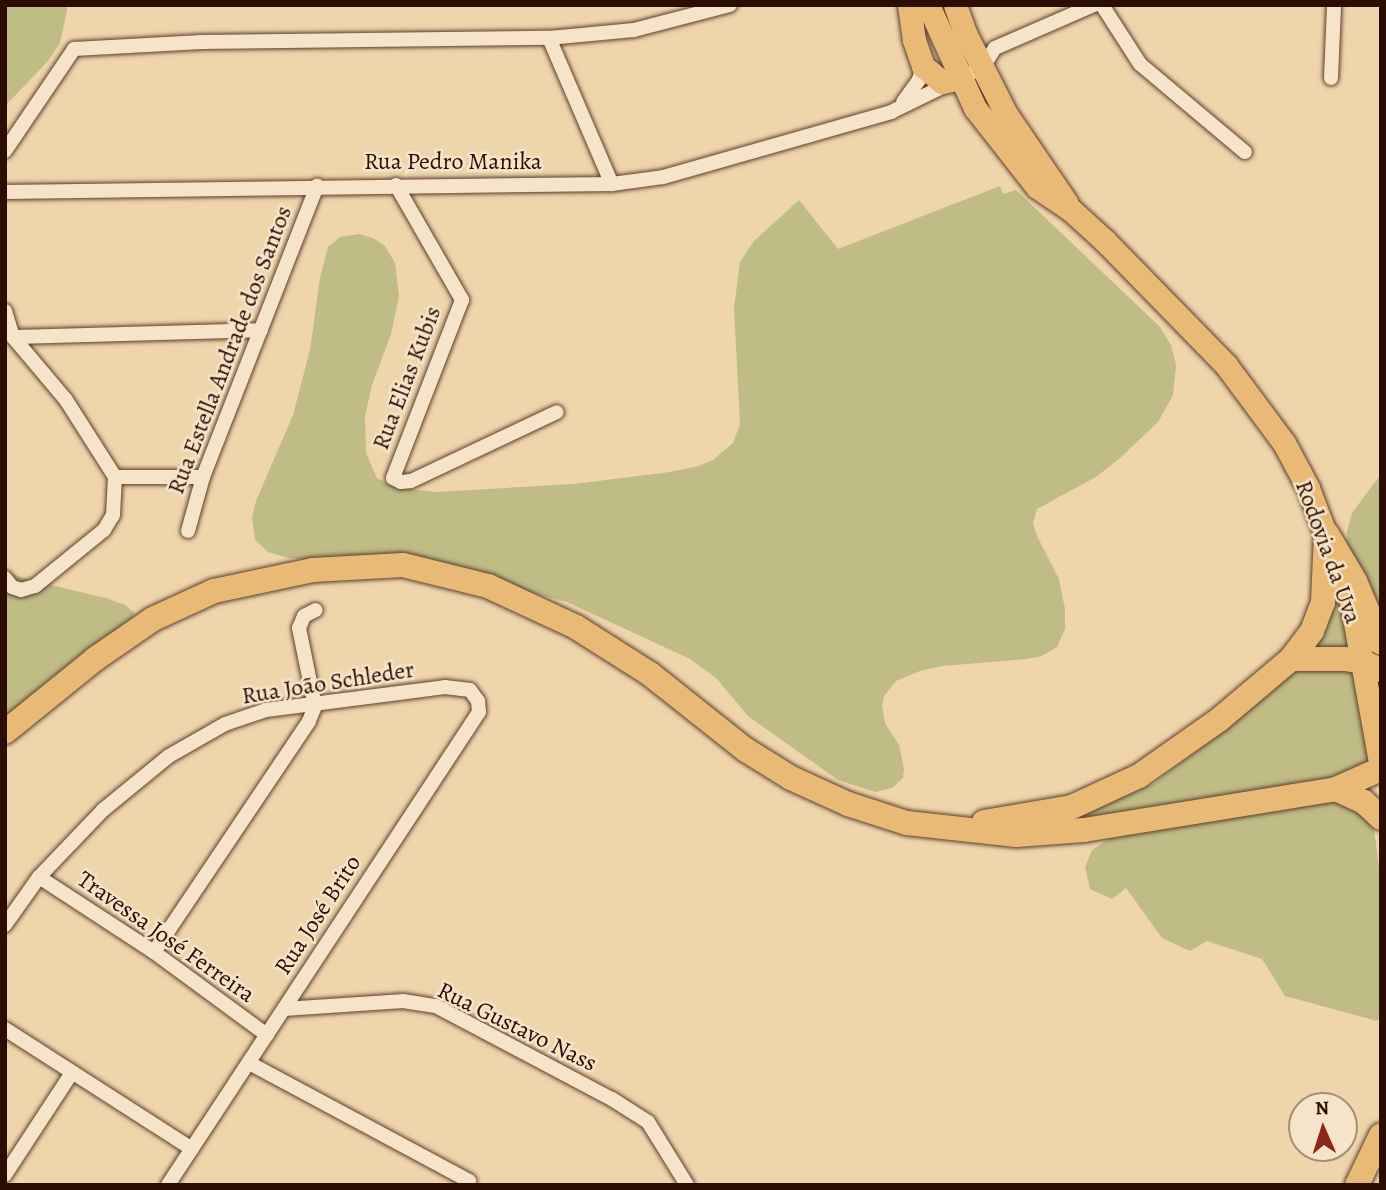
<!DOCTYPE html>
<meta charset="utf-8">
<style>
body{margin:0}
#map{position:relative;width:1386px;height:1190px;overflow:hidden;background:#efd5ac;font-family:Alegreya,serif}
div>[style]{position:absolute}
.green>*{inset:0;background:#bfbc86}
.roads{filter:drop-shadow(0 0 2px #5c3f2c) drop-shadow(0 0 2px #5c3f2c)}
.minor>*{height:14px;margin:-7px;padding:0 7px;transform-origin:7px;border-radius:7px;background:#f5e4c9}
.primary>*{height:23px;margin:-11.5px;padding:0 11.5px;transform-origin:11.5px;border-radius:11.5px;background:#e8ba76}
.trunk>*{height:24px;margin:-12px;padding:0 12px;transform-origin:12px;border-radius:12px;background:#e8ba76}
span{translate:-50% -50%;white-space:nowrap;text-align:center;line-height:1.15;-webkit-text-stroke:5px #f5e4c9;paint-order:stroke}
.street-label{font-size:24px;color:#2b0d01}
.frame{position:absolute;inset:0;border:7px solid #2b0d01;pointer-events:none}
.north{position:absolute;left:1288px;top:1092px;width:70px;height:70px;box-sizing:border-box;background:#f5e4c9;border:2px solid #a48e79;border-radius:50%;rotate:357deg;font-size:19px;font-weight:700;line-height:28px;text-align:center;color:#2b0d01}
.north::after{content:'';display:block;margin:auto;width:24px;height:32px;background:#8f2418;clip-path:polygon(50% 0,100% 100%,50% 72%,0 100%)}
</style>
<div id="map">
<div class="green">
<i style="clip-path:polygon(5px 5px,66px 5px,67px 10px,60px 43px,48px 61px,5px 106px)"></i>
<i style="clip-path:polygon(1000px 186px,1003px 194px,1016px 190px,1159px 326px,1171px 345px,1176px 365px,1173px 395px,1158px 422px,1120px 458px,1096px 477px,1037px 509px,1033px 523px,1036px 534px,1059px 579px,1065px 609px,1065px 629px,1057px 647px,1042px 656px,1027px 659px,942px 666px,920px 671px,896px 681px,884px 696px,882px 706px,885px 723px,899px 745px,904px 769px,903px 778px,892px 788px,875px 792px,838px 780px,748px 716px,716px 678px,690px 659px,567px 602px,434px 567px,288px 558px,268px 552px,255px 540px,252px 517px,256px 501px,293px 415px,310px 350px,320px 278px,328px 247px,340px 237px,359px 234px,373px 238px,385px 246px,395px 263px,399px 296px,391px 334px,372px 385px,365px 416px,366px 453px,377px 478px,395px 487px,435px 492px,574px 484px,670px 472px,699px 466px,713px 460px,733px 443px,740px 424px,734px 308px,740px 262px,754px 241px,799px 200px,838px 249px)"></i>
<i style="clip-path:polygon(1381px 474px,1381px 718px,1347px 546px,1347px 531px,1352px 513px)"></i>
<i style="clip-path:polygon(5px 571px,29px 580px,106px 598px,125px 605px,134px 613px,131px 622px,5px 717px)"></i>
<i style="clip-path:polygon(1334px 582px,1353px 655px,1305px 650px)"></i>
<i style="clip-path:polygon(1284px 670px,1355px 670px,1373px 770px,1291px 792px,1068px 820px,1155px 783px,1236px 719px)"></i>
<i style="clip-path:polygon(1335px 800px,1357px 807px,1374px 829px,1381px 882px,1381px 1017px,1377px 1021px,1285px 996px,1262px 959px,1207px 941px,1190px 951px,1162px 938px,1126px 888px,1112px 899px,1090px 889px,1085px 867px,1092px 850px,1112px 837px)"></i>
</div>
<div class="roads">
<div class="minor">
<i style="left:1102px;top:5px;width:70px;rotate:57.2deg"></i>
<i style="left:1140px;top:64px;width:137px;rotate:40deg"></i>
<i style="left:549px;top:38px;width:159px;rotate:66.7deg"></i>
<i style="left:1331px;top:78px;width:73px;rotate:-87.6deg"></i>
<i style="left:903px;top:102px;width:27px;rotate:-54deg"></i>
<i style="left:919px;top:80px;width:15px;rotate:-74deg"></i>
<i style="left:5px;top:151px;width:123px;rotate:-55.9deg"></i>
<i style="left:74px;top:49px;width:128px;rotate:-3.1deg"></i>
<i style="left:202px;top:42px;width:347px;rotate:-0.7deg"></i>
<i style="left:549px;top:38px;width:85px;rotate:-5.4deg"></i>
<i style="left:634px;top:30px;width:99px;rotate:-14.6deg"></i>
<i style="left:396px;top:185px;width:133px;rotate:60.1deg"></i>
<i style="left:462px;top:300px;width:191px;rotate:111.2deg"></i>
<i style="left:393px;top:478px;width:9px;rotate:27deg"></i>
<i style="left:401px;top:482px;width:10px;rotate:-6deg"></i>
<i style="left:411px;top:481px;width:161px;rotate:-25.3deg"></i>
<i style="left:5px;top:192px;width:607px;rotate:-0.76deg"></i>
<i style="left:612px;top:184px;width:51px;rotate:-7.8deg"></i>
<i style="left:663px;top:177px;width:237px;rotate:-15.9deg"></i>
<i style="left:891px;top:112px;width:102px;rotate:-26.1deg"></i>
<i style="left:983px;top:67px;width:22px;rotate:-58deg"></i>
<i style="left:995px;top:48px;width:108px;rotate:-23.5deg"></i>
<i style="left:5px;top:311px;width:27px;rotate:73deg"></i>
<i style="left:13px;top:337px;width:82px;rotate:49.9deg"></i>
<i style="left:66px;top:400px;width:91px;rotate:57.5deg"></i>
<i style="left:13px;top:337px;width:248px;rotate:-1.6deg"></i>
<i style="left:188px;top:531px;width:56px;rotate:-74.5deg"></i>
<i style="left:203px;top:477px;width:313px;rotate:-68.6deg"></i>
<i style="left:5px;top:578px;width:11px;rotate:52deg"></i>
<i style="left:12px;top:587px;width:9px;rotate:18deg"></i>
<i style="left:21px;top:590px;width:15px;rotate:-16deg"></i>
<i style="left:35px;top:586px;width:89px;rotate:-39.1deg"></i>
<i style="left:104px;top:530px;width:17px;rotate:-59deg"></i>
<i style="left:113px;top:515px;width:38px;rotate:-87deg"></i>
<i style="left:115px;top:477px;width:88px"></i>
<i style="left:39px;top:877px;width:137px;rotate:33.1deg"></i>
<i style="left:154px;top:952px;width:140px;rotate:36.3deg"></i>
<i style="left:5px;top:925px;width:59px;rotate:-54.7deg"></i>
<i style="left:39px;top:877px;width:93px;rotate:-46.3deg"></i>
<i style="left:103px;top:810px;width:85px;rotate:-39.3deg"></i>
<i style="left:169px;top:756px;width:64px;rotate:-29.7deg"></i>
<i style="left:225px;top:724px;width:43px;rotate:-18.9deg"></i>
<i style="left:266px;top:710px;width:180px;rotate:-7.3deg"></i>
<i style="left:445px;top:687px;width:25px;rotate:7deg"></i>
<i style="left:470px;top:690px;width:14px;rotate:54deg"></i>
<i style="left:478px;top:701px;width:11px;rotate:85deg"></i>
<i style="left:479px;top:712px;width:566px;rotate:123.33deg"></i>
<i style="left:154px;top:952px;width:278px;rotate:-56.1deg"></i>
<i style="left:309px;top:721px;width:16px;rotate:-68deg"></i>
<i style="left:315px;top:706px;width:80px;rotate:-101.6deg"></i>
<i style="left:299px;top:628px;width:13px;rotate:-67deg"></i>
<i style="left:304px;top:616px;width:13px;rotate:-27deg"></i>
<i style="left:284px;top:1009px;width:119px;rotate:-3.8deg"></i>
<i style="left:403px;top:1001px;width:33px;rotate:9deg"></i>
<i style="left:436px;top:1006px;width:199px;rotate:27.9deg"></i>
<i style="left:612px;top:1099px;width:43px;rotate:32.6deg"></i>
<i style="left:648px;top:1122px;width:74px;rotate:58.2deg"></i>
<i style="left:5px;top:1029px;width:222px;rotate:32.7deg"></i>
<i style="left:249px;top:1063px;width:250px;rotate:28.2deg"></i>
<i style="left:5px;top:1175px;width:121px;rotate:-56.8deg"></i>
</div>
<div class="primary">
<i style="left:909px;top:5px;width:35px;rotate:82deg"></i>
<i style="left:914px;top:40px;width:28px;rotate:71deg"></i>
<i style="left:923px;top:66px;width:25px;rotate:40deg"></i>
<i style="left:942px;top:82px;width:19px;rotate:-12deg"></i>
<i style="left:928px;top:5px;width:113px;rotate:65.5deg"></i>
<i style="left:975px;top:108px;width:100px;rotate:51.9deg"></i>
<i style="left:1037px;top:187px;width:41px;rotate:34.1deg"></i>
<i style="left:1071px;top:210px;width:46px;rotate:42.4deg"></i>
<i style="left:1105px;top:241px;width:173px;rotate:45.7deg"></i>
<i style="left:1226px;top:365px;width:97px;rotate:53.4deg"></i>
<i style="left:1284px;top:443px;width:51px;rotate:61.9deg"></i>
<i style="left:1308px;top:488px;width:121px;rotate:69.2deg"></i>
<i style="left:1351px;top:601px;width:170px;rotate:79.8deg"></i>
<i style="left:955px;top:5px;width:32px;rotate:70deg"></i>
<i style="left:966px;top:35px;width:89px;rotate:63.1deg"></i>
<i style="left:1006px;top:114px;width:107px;rotate:55.7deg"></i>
</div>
<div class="trunk">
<i style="left:1327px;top:534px;width:55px;rotate:59.2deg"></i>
<i style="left:1355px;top:581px;width:67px;rotate:67.2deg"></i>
<i style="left:1291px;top:659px;width:54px"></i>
<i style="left:1345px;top:659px;width:18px;rotate:9deg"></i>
<i style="left:1363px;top:662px;width:20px;rotate:24deg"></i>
<i style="left:5px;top:732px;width:116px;rotate:-39deg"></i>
<i style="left:95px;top:659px;width:70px;rotate:-34.6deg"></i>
<i style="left:153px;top:619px;width:67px;rotate:-24.7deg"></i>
<i style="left:214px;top:591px;width:101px;rotate:-12deg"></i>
<i style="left:313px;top:570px;width:90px;rotate:-3.2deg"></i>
<i style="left:403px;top:565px;width:88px;rotate:13.9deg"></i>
<i style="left:488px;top:586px;width:97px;rotate:25deg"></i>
<i style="left:576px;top:627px;width:88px;rotate:32.4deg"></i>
<i style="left:650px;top:674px;width:122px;rotate:38.4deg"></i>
<i style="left:746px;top:750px;width:53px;rotate:31.9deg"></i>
<i style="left:791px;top:778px;width:63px;rotate:24.5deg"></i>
<i style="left:848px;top:804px;width:62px;rotate:17.9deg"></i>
<i style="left:907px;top:823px;width:110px;rotate:6.3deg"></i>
<i style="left:1016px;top:835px;width:68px;rotate:-4.2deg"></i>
<i style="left:1084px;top:830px;width:255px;rotate:-9.2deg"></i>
<i style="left:1336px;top:789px;width:49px;rotate:-24deg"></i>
<i style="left:1336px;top:789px;width:31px;rotate:25deg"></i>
<i style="left:1364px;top:802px;width:23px;rotate:43deg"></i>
<i style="left:984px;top:822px;width:89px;rotate:-9.7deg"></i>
<i style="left:1072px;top:807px;width:74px;rotate:-24.8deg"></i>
<i style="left:1139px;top:776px;width:99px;rotate:-35.1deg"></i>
<i style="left:1220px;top:719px;width:93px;rotate:-40.2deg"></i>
<i style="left:1291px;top:659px;width:35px;rotate:-53deg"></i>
<i style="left:1312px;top:631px;width:31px;rotate:-69deg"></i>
<i style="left:1323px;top:602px;width:68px;rotate:-87.5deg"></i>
<i style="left:1357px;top:1185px;width:55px;rotate:-64.4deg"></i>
</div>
</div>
<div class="street-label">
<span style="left:453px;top:162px">Rua Pedro Manika</span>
<span style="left:230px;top:350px;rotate:-69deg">Rua Estella Andrade dos Santos</span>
<span style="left:407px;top:378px;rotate:-69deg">Rua Elias Kubis</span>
<span style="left:1328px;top:552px;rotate:70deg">Rodovia da Uva</span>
<span style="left:328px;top:683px;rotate:-9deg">Rua João Schleder</span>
<span style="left:318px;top:915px;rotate:-57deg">Rua José Brito</span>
<span style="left:166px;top:937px;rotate:35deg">Travessa José Ferreira</span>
<span style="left:517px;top:1027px;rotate:26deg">Rua Gustavo Nass</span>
</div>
<div class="frame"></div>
<div class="north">N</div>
</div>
